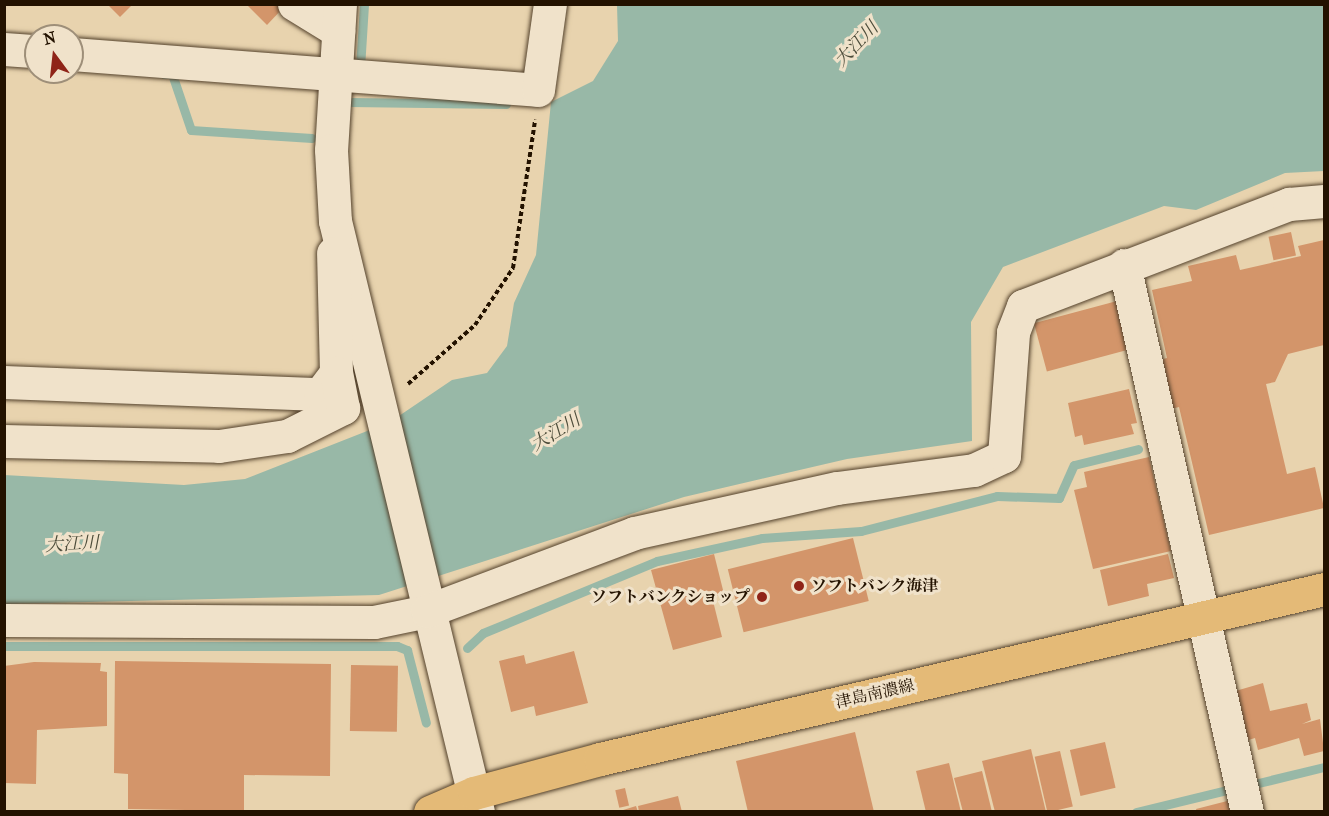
<!DOCTYPE html>
<meta charset="utf-8">
<style>
body{margin:0}
#map{position:relative;width:1329px;height:816px;overflow:hidden;background:#e8d3ae;font-family:"IM FELL French Canon","Noto Serif JP",serif}
div>[style]{position:absolute}
.water>*{inset:0;background:#98b8a7}
.stream>*{height:9px;margin:-4.5px;padding:0 4.5px;transform-origin:4.5px;border-radius:4.5px;background:#98b8a7}
.building>*{inset:0;background:#d3956a;transform-origin:0 0}
.path>*{height:4px;margin-top:-2px;transform-origin:0;background:repeating-linear-gradient(90deg,#231200 0 4.5px,transparent 0 7.5px)}
.roads{filter:drop-shadow(0 0 2px #54422c) drop-shadow(0 0 2px #54422c)}
.minor>*{height:33px;margin:-16.5px;padding:0 16.5px;transform-origin:16.5px;border-radius:16.5px;background:#f0e2ca}
.major>*{height:33px;margin:-16.5px;padding:0 16.5px;transform-origin:16.5px;border-radius:16.5px;background:#e4ba77}
.dots>*{width:16px;height:16px;translate:-50% -50%;box-sizing:border-box;border:3px solid #f0e2ca;border-radius:50%}
span{translate:-50% -50%;white-space:nowrap;text-align:center;line-height:1.15;-webkit-text-stroke:6px #f0e2ca;paint-order:stroke}
.poi-label{font-size:16px;color:#231200;font-weight:700}
.left{translate:0 -50%;text-align:left}
.right{translate:-100% -50%;text-align:right}
.street-label{font-size:16px;color:#231200}
.water-label{font-size:18px;color:#4c4c3a;font-style:italic}
.frame{position:absolute;inset:0;border:6px solid #231200;pointer-events:none}
.north{position:absolute;left:24px;top:24px;width:60px;height:60px;box-sizing:border-box;background:#f0e2ca;border:2px solid #9e8f79;border-radius:50%;rotate:345deg;font-size:16px;font-weight:700;line-height:24px;text-align:center;color:#231200}
.north::after{content:'';display:block;margin:auto;width:21px;height:27px;background:#8f2418;clip-path:polygon(50% 0,100% 100%,50% 72%,0 100%)}
</style>
<div id="map">
<div class="water">
<i style="clip-path:polygon(617px 5px,1324px 5px,1324px 171px,1285px 173px,1196px 210px,1164px 206px,1003px 267px,971px 322px,972px 441px,847px 459px,684px 497px,379px 595px,5px 604px,4px 475px,184px 485px,245px 479px,390px 422px,452px 380px,487px 373px,507px 346px,514px 303px,536px 255px,551px 102px,593px 81px,618px 41px)"></i>
</div>
<div class="stream">
<i style="left:360px;top:68px;width:64px;rotate:-86.4deg"></i>
<i style="left:164px;top:74px;width:8px"></i>
<i style="left:172px;top:74px;width:59px;rotate:71.3deg"></i>
<i style="left:191px;top:130px;width:121px;rotate:3.8deg"></i>
<i style="left:349px;top:102px;width:157px;rotate:0.7deg"></i>
<i style="left:4px;top:646px;width:393px"></i>
<i style="left:397px;top:646px;width:11px;rotate:22deg"></i>
<i style="left:407px;top:650px;width:75px;rotate:75.4deg"></i>
<i style="left:467px;top:648px;width:22px;rotate:-43deg"></i>
<i style="left:483px;top:633px;width:188px;rotate:-22.5deg"></i>
<i style="left:657px;top:561px;width:107px;rotate:-12.4deg"></i>
<i style="left:762px;top:538px;width:99px;rotate:-4deg"></i>
<i style="left:861px;top:531px;width:140px;rotate:-14.4deg"></i>
<i style="left:997px;top:496px;width:62px;rotate:1.8deg"></i>
<i style="left:1059px;top:498px;width:36px;rotate:-66deg"></i>
<i style="left:1074px;top:465px;width:66px;rotate:-14deg"></i>
<i style="left:1250px;top:785px;width:76px;rotate:-13.7deg"></i>
<i style="left:1136px;top:812px;width:94px;rotate:-13.6deg"></i>
</div>
<div class="building">
<i style="clip-path:polygon(107px 4px,133px 4px,120px 17px)"></i>
<i style="clip-path:polygon(246px 4px,280px 4px,283px 8px,267px 25px)"></i>
<i style="left:1291px;top:232px;width:24px;height:23px;rotate:78deg"></i>
<i style="clip-path:polygon(1324px 240px,1324px 345px,1288px 354px,1275px 382px,1266px 384px,1287px 474px,1315px 467px,1324px 508px,1209px 535px,1179px 407px,1171px 409px,1160px 360px,1167px 358px,1152px 290px,1192px 281px,1188px 266px,1236px 255px,1240px 270px,1301px 256px,1298px 246px)"></i>
<i style="left:1117px;top:301px;width:50px;height:86px;rotate:75deg"></i>
<i style="clip-path:polygon(1129px 389px,1137px 423px,1131px 424px,1134px 434px,1084px 445px,1082px 435px,1075px 437px,1068px 403px)"></i>
<i style="clip-path:polygon(1149px 457px,1171px 551px,1093px 569px,1074px 490px,1087px 487px,1084px 472px)"></i>
<i style="left:853px;top:538px;width:65px;height:129px;rotate:76deg"></i>
<i style="clip-path:polygon(714px 554px,724px 594px,712px 597px,722px 637px,673px 650px,651px 570px)"></i>
<i style="clip-path:polygon(1168px 554px,1174px 578px,1147px 584px,1149px 596px,1108px 606px,1100px 570px)"></i>
<i style="clip-path:polygon(574px 651px,588px 703px,536px 716px,534px 706px,511px 712px,499px 661px,524px 655px,526px 664px)"></i>
<i style="clip-path:polygon(115px 661px,331px 664px,330px 776px,244px 775px,244px 811px,128px 809px,128px 774px,114px 773px)"></i>
<i style="clip-path:polygon(34px 662px,101px 663px,100px 671px,107px 672px,107px 726px,37px 730px,36px 784px,4px 783px,4px 666px)"></i>
<i style="left:351px;top:665px;width:47px;height:66px;rotate:1deg"></i>
<i style="clip-path:polygon(1263px 683px,1270px 711px,1307px 703px,1311px 720px,1302px 724px,1320px 719px,1324px 751px,1304px 756px,1299px 738px,1258px 750px,1255px 738px,1245px 741px,1232px 692px)"></i>
<i style="clip-path:polygon(855px 732px,874px 812px,748px 812px,736px 761px)"></i>
<i style="left:1105px;top:742px;width:47px;height:36px;rotate:77deg"></i>
<i style="clip-path:polygon(1031px 749px,1046px 812px,995px 812px,982px 761px)"></i>
<i style="left:1060px;top:751px;width:57px;height:26px;rotate:77deg"></i>
<i style="clip-path:polygon(949px 763px,961px 812px,926px 812px,916px 771px)"></i>
<i style="clip-path:polygon(982px 771px,992px 812px,963px 812px,954px 778px)"></i>
<i style="left:625px;top:788px;width:18px;height:10px;rotate:77deg"></i>
<i style="clip-path:polygon(678px 796px,682px 812px,639px 812px,638px 806px)"></i>
<i style="clip-path:polygon(1235px 799px,1238px 812px,1197px 812px,1196px 809px)"></i>
<i style="clip-path:polygon(636px 806px,638px 812px,620px 812px,620px 811px)"></i>
</div>
<div class="path">
<i style="left:408px;top:384px;width:89px;rotate:-41.4deg"></i>
<i style="left:475px;top:325px;width:69px;rotate:-56.3deg"></i>
<i style="left:513px;top:268px;width:150px;rotate:-81.5deg"></i>
</div>
<div class="roads">
<div class="minor">
<i style="left:294px;top:4px;width:52px;rotate:31.5deg"></i>
<i style="left:340px;top:4px;width:146px;rotate:93.5deg"></i>
<i style="left:331px;top:150px;width:71px;rotate:86.8deg"></i>
<i style="left:335px;top:221px;width:608px;rotate:76.4deg"></i>
<i style="left:4px;top:49px;width:32px;rotate:4deg"></i>
<i style="left:72px;top:54px;width:467px;rotate:4.4deg"></i>
<i style="left:538px;top:90px;width:87px;rotate:-82.1deg"></i>
<i style="left:1124px;top:265px;width:561px;rotate:77.33deg"></i>
<i style="left:4px;top:382px;width:316px;rotate:2.2deg"></i>
<i style="left:320px;top:394px;width:26px;rotate:-53deg"></i>
<i style="left:336px;top:373px;width:120px;rotate:-91.4deg"></i>
<i style="left:4px;top:441px;width:215px;rotate:1.3deg"></i>
<i style="left:219px;top:446px;width:69px;rotate:-8.4deg"></i>
<i style="left:287px;top:436px;width:63px;rotate:-26.6deg"></i>
<i style="left:343px;top:408px;width:36px;rotate:-101deg"></i>
<i style="left:4px;top:620px;width:370px;rotate:0.3deg"></i>
<i style="left:374px;top:622px;width:54px;rotate:-11.7deg"></i>
<i style="left:427px;top:611px;width:221px;rotate:-20.6deg"></i>
<i style="left:634px;top:533px;width:208px;rotate:-12.5deg"></i>
<i style="left:837px;top:488px;width:138px;rotate:-7.5deg"></i>
<i style="left:974px;top:470px;width:33px;rotate:-25deg"></i>
<i style="left:1004px;top:456px;width:124px;rotate:-85.8deg"></i>
<i style="left:1013px;top:332px;width:28px;rotate:-69deg"></i>
<i style="left:1023px;top:306px;width:285px;rotate:-21deg"></i>
<i style="left:1289px;top:204px;width:35px;rotate:-5deg"></i>
</div>
<div class="major">
<i style="left:430px;top:812px;width:48px;rotate:-23.4deg"></i>
<i style="left:474px;top:793px;width:131px;rotate:-15.1deg"></i>
<i style="left:600px;top:759px;width:744px;rotate:-13.21deg"></i>
</div>
</div>
<div class="dots">
<i style="left:799px;top:586px;background:#8f2418"></i>
<i style="left:762px;top:597px;background:#8f2418"></i>
</div>
<div class="poi-label">
<span class="left" style="left:811px;top:586px">ソフトバンク海津</span>
<span class="right" style="left:750px;top:597px">ソフトバンクショップ</span>
</div>
<div class="street-label">
<span style="left:875px;top:694px;rotate:-13deg">津島南濃線</span>
</div>
<div class="water-label">
<span style="left:857px;top:45px;rotate:-46deg">大江川</span>
<span style="left:556px;top:433px;rotate:-31deg">大江川</span>
<span style="left:72px;top:545px;rotate:-3deg">大江川</span>
</div>
<div class="frame"></div>
<div class="north">N</div>
</div>
